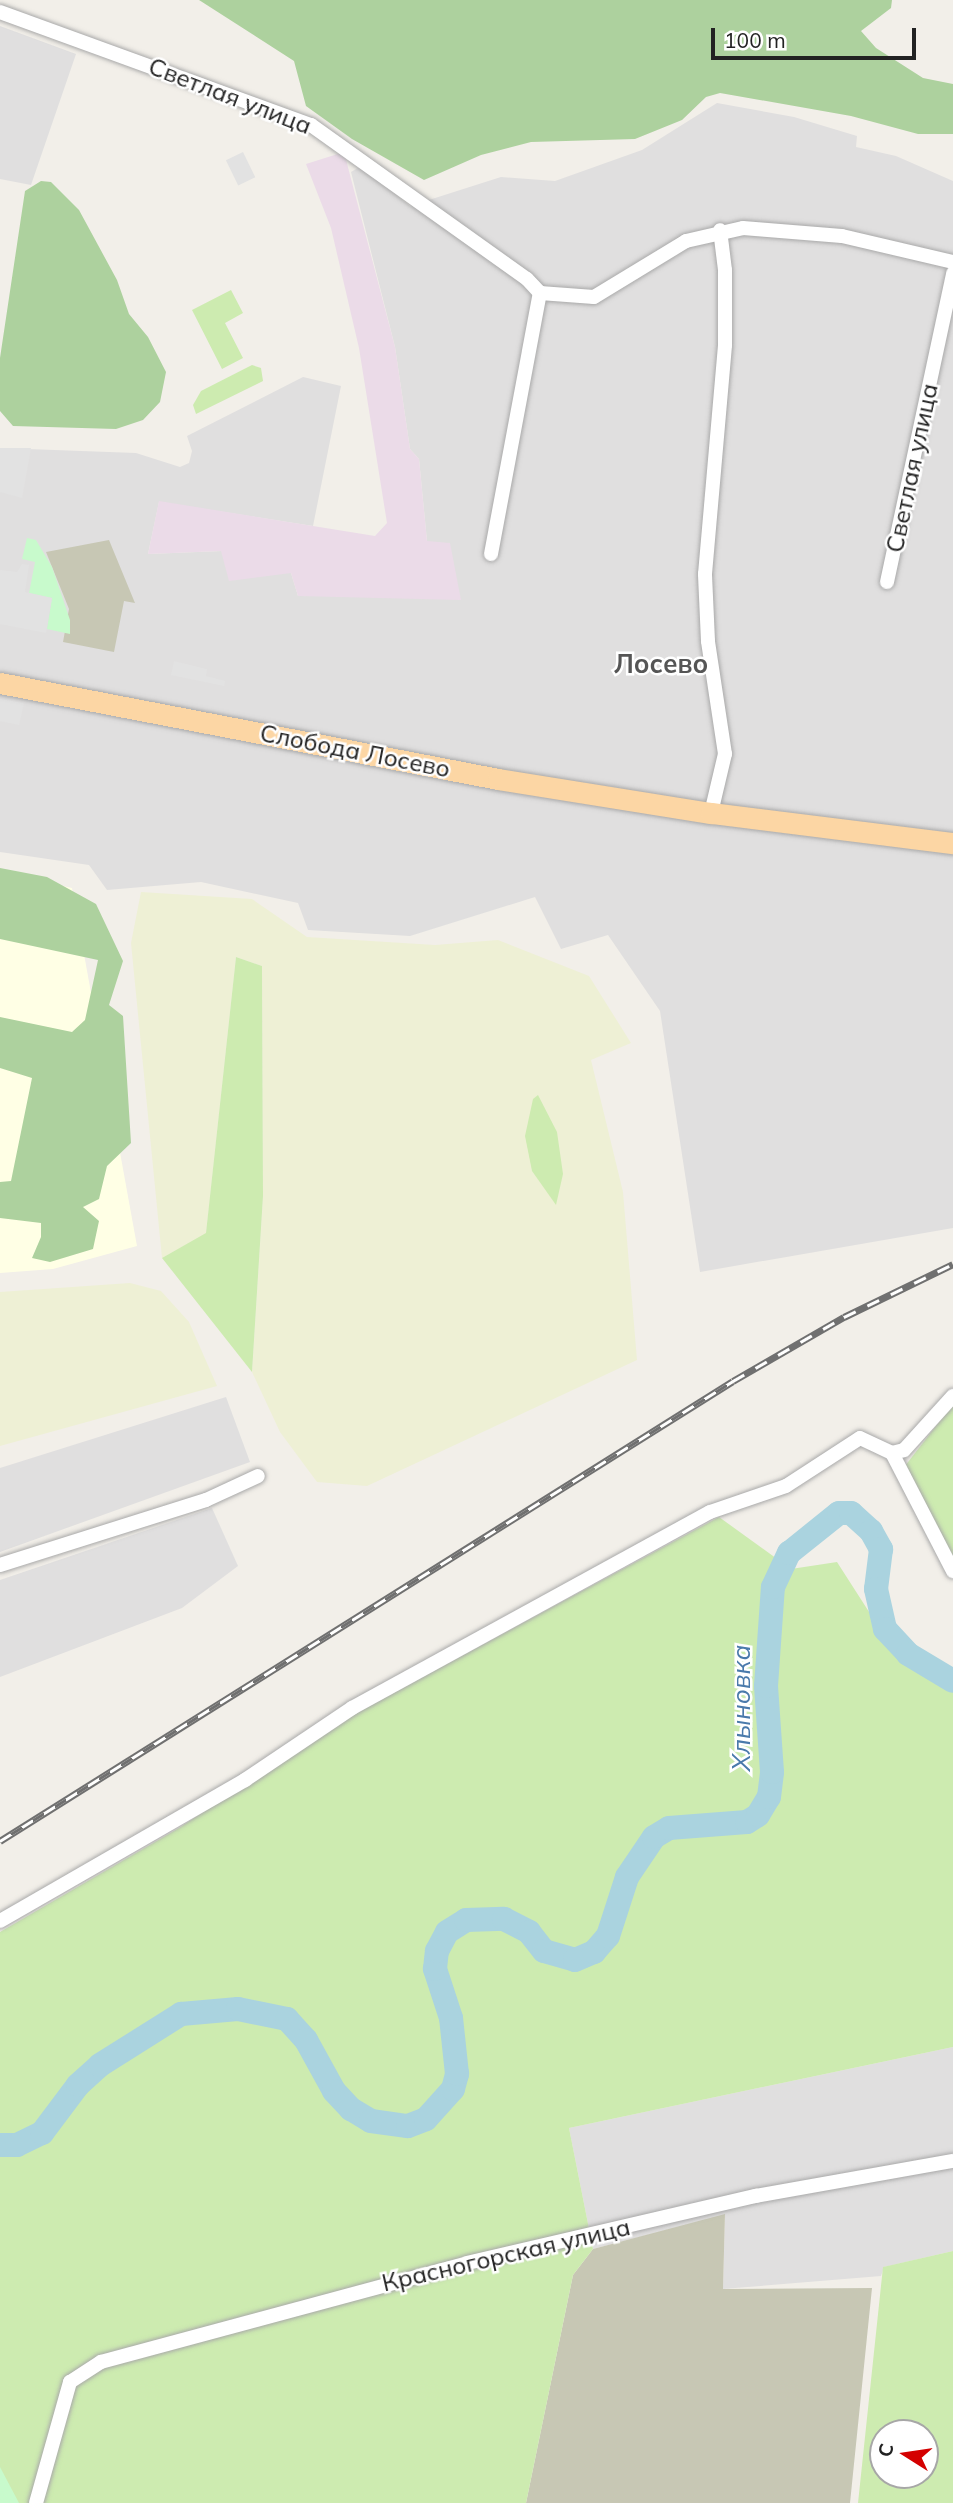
<!DOCTYPE html>
<meta charset="utf-8">
<style>
body{margin:0}
#map{position:relative;width:953px;height:2503px;overflow:hidden;background:#f2efe9;font-family:Mulish,sans-serif}
div>[style]{position:absolute}
.residential>*{inset:0;background:#e0dfdf}
.industrial>*{inset:0;background:#ebdbe8}
.education>*{inset:0;background:#ffffe5}
.construction>*{inset:0;background:#c7c7b4}
.farmland>*{inset:0;background:#eef0d5}
.grass>*{inset:0;background:#cdebb0}
.forest>*{inset:0;background:#add19e}
.park>*{inset:0;background:#c8facc}
.parking>*{inset:0;background:#e2e2e2;transform-origin:0 0}
.river>*{height:24px;margin:-12px;padding:0 12px;transform-origin:12px;border-radius:12px;background:#aad3df}
.roads{filter:drop-shadow(0 0 2px #a9a9a9) drop-shadow(0 0 2px #a9a9a9)}
.street>*{height:14px;margin:-7px;padding:0 7px;transform-origin:7px;border-radius:7px;background:#fff}
.primary>*{height:21px;margin:-10.5px;padding:0 10.5px;transform-origin:10.5px;border-radius:10.5px;background:#fcd6a4}
.rail>*{height:7px;margin-top:-3.5px;transform-origin:0;background:repeating-linear-gradient(90deg,#fff 0 13px,#707070 0 26px);box-sizing:border-box;border-block:2px solid #707070}
span{translate:-50% -50%;white-space:nowrap;text-align:center;line-height:1.15;-webkit-text-stroke:5px #fff;paint-order:stroke}
.street-label{font-size:24px;color:#222}
.neighbourhood-label{font-size:26px;color:#555;font-weight:700}
.water-label{font-size:26px;color:#4a7aab;font-style:italic}
.north{position:absolute;left:869px;top:2419px;width:70px;height:70px;box-sizing:border-box;background:#fff;border:2px solid #a7a7a7;border-radius:50%;rotate:282deg;font-size:19px;font-weight:700;line-height:28px;text-align:center;color:#222}
.north::after{content:'';display:block;margin:auto;width:24px;height:32px;background:#d40000;clip-path:polygon(50% 0,100% 100%,50% 72%,0 100%)}
.scale{position:absolute;left:711px;top:28px;width:205px;height:32px;box-sizing:border-box;border:4px solid #222;border-top:0;padding-left:9px;font-size:21px;line-height:24px;white-space:nowrap;color:#222;-webkit-text-stroke:5px #fff;paint-order:stroke}
</style>
<div id="map">
<div class="residential">
<i style="clip-path:polygon(0 26px,76px 54px,31px 185px,0 179px)"></i>
<i style="clip-path:polygon(717px 103px,794px 117px,857px 136px,856px 147px,896px 156px,953px 181px,953px 1228px,700px 1272px,660px 1011px,608px 935px,561px 949px,535px 897px,410px 936px,308px 930px,298px 903px,201px 882px,107px 890px,89px 865px,0 852px,0 448px,136px 453px,180px 467px,189px 463px,192px 451px,187px 436px,303px 377px,341px 386px,313px 526px,159px 502px,148px 554px,222px 551px,291px 573px,298px 596px,427px 541px,419px 459px,410px 449px,395px 347px,351px 172px,361px 166px,410px 206px,501px 177px,555px 181px,642px 150px)"></i>
<i style="clip-path:polygon(226px 1397px,250px 1462px,0 1552px,0 1468px)"></i>
<i style="clip-path:polygon(212px 1508px,238px 1566px,182px 1608px,0 1677px,0 1580px)"></i>
<i style="clip-path:polygon(953px 2047px,953px 2251px,884px 2267px,881px 2276px,723px 2289px,725px 2215px,593px 2249px,569px 2128px)"></i>
</div>
<div class="industrial">
<i style="clip-path:polygon(344px 152px,395px 347px,410px 449px,419px 459px,427px 541px,450px 543px,461px 600px,298px 596px,291px 573px,229px 581px,221px 551px,148px 554px,159px 501px,375px 536px,387px 523px,359px 348px,331px 228px,306px 164px)"></i>
</div>
<div class="education">
<i style="clip-path:polygon(0 872px,72px 888px,137px 1246px,53px 1269px,0 1273px)"></i>
</div>
<div class="construction">
<i style="clip-path:polygon(109px 540px,135px 603px,124px 601px,114px 652px,63px 642px,69px 609px,46px 552px)"></i>
<i style="clip-path:polygon(725px 2214px,723px 2289px,872px 2288px,850px 2503px,526px 2503px,573px 2275px,593px 2249px)"></i>
</div>
<div class="farmland">
<i style="clip-path:polygon(141px 892px,252px 899px,307px 937px,435px 945px,498px 940px,589px 976px,631px 1043px,591px 1060px,623px 1192px,637px 1360px,367px 1486px,317px 1482px,280px 1432px,252px 1372px,263px 1196px,262px 966px,236px 957px,206px 1234px,162px 1258px,131px 943px)"></i>
<i style="clip-path:polygon(130px 1283px,161px 1291px,189px 1322px,217px 1386px,0 1446px,0 1292px)"></i>
</div>
<div class="grass">
<i style="clip-path:polygon(231px 290px,243px 313px,225px 323px,243px 358px,222px 369px,192px 310px)"></i>
<i style="clip-path:polygon(252px 365px,261px 368px,263px 381px,196px 414px,193px 405px,201px 391px)"></i>
<i style="clip-path:polygon(236px 957px,262px 966px,263px 1196px,252px 1372px,162px 1258px,206px 1233px)"></i>
<i style="clip-path:polygon(538px 1095px,557px 1132px,563px 1174px,556px 1205px,532px 1171px,525px 1136px,533px 1099px)"></i>
<i style="clip-path:polygon(953px 1404px,953px 1564px,898px 1475px)"></i>
<i style="clip-path:polygon(719px 1517px,791px 1569px,837px 1562px,880px 1629px,928px 1674px,953px 1688px,953px 2047px,569px 2128px,593px 2249px,573px 2275px,526px 2503px,0 2503px,0 1932px,179px 1828px,338px 1723px)"></i>
<i style="clip-path:polygon(evenodd,953px 2251px,953px 2503px,858px 2503px,883px 2267px,953px 2251px,883px 2433px,925px 2433px,925px 2475px,883px 2475px,883px 2433px)"></i>
</div>
<div class="forest">
<i style="clip-path:polygon(199px 0,892px 0,891px 8px,861px 31px,876px 48px,923px 78px,953px 84px,953px 134px,918px 134px,851px 116px,720px 93px,706px 97px,682px 120px,635px 139px,531px 142px,481px 155px,424px 180px,352px 139px,306px 106px,294px 61px)"></i>
<i style="clip-path:polygon(41px 181px,51px 182px,79px 210px,117px 280px,129px 314px,148px 337px,166px 372px,160px 402px,143px 420px,116px 429px,13px 426px,0 411px,0 358px,25px 191px)"></i>
<i style="clip-path:polygon(0 868px,47px 877px,96px 904px,123px 961px,109px 1005px,123px 1016px,131px 1143px,107px 1166px,99px 1199px,83px 1207px,99px 1221px,93px 1249px,50px 1262px,32px 1258px,41px 1237px,41px 1223px,0 1218px,0 1182px,11px 1181px,32px 1078px,0 1068px,0 1017px,72px 1032px,85px 1020px,98px 960px,0 939px)"></i>
</div>
<div class="park">
<i style="clip-path:polygon(27px 538px,36px 540px,52px 567px,70px 620px,70px 634px,47px 629px,52px 598px,29px 593px,35px 562px,22px 559px)"></i>
<i style="clip-path:polygon(0 2467px,19px 2503px,0 2503px)"></i>
</div>
<div class="parking">
<i style="left:243px;top:152px;width:28px;height:19px;rotate:64deg"></i>
<i style="clip-path:polygon(0 448px,31px 448px,22px 498px,0 492px)"></i>
<i style="clip-path:polygon(22px 564px,29px 565px,25px 592px,52px 598px,46px 633px,0 624px,0 570px,17px 572px)"></i>
<i style="clip-path:polygon(174px 661px,207px 669px,206px 676px,225px 681px,224px 686px,171px 675px)"></i>
<i style="clip-path:polygon(0 699px,24px 703px,19px 725px,0 721px)"></i>
</div>
<div class="river">
<i style="left:0;top:2145px;width:17px"></i>
<i style="left:17px;top:2145px;width:28px;rotate:-26deg"></i>
<i style="left:42px;top:2133px;width:60px;rotate:-53.1deg"></i>
<i style="left:78px;top:2085px;width:30px;rotate:-42deg"></i>
<i style="left:100px;top:2065px;width:96px;rotate:-32.2deg"></i>
<i style="left:181px;top:2014px;width:57px;rotate:-5deg"></i>
<i style="left:238px;top:2009px;width:50px;rotate:11.5deg"></i>
<i style="left:287px;top:2019px;width:28px;rotate:48deg"></i>
<i style="left:306px;top:2040px;width:58px;rotate:61.2deg"></i>
<i style="left:334px;top:2091px;width:25px;rotate:47deg"></i>
<i style="left:351px;top:2109px;width:23px;rotate:31deg"></i>
<i style="left:371px;top:2121px;width:37px;rotate:8deg"></i>
<i style="left:408px;top:2126px;width:19px;rotate:-21deg"></i>
<i style="left:426px;top:2119px;width:40px;rotate:-48deg"></i>
<i style="left:453px;top:2089px;width:16px;rotate:-75deg"></i>
<i style="left:457px;top:2074px;width:56px;rotate:-96.1deg"></i>
<i style="left:451px;top:2018px;width:52px;rotate:-108.1deg"></i>
<i style="left:435px;top:1969px;width:18px;rotate:-84deg"></i>
<i style="left:437px;top:1951px;width:21px;rotate:-62deg"></i>
<i style="left:447px;top:1932px;width:22px;rotate:-32deg"></i>
<i style="left:466px;top:1920px;width:38px;rotate:-2deg"></i>
<i style="left:504px;top:1919px;width:28px;rotate:27deg"></i>
<i style="left:529px;top:1932px;width:24px;rotate:52deg"></i>
<i style="left:544px;top:1951px;width:32px;rotate:16deg"></i>
<i style="left:575px;top:1960px;width:21px;rotate:-23deg"></i>
<i style="left:594px;top:1952px;width:21px;rotate:-49deg"></i>
<i style="left:608px;top:1936px;width:62px;rotate:-72.1deg"></i>
<i style="left:627px;top:1877px;width:48px;rotate:-56deg"></i>
<i style="left:654px;top:1837px;width:17px;rotate:-31deg"></i>
<i style="left:669px;top:1828px;width:78px;rotate:-4.4deg"></i>
<i style="left:747px;top:1822px;width:13px;rotate:-32deg"></i>
<i style="left:758px;top:1815px;width:21px;rotate:-59deg"></i>
<i style="left:769px;top:1797px;width:25px;rotate:-83deg"></i>
<i style="left:772px;top:1772px;width:86px;rotate:-94deg"></i>
<i style="left:766px;top:1686px;width:99px;rotate:-86deg"></i>
<i style="left:773px;top:1587px;width:38px;rotate:-65deg"></i>
<i style="left:789px;top:1553px;width:64px;rotate:-38.7deg"></i>
<i style="left:839px;top:1513px;width:12px"></i>
<i style="left:851px;top:1513px;width:27px;rotate:42deg"></i>
<i style="left:871px;top:1531px;width:21px;rotate:61deg"></i>
<i style="left:881px;top:1549px;width:40px;rotate:97.1deg"></i>
<i style="left:876px;top:1589px;width:41px;rotate:77.3deg"></i>
<i style="left:885px;top:1629px;width:34px;rotate:47deg"></i>
<i style="left:908px;top:1654px;width:52px;rotate:31deg"></i>
</div>
<div class="roads">
<div class="street">
<i style="left:0;top:12px;width:331px;rotate:20deg"></i>
<i style="left:311px;top:125px;width:265px;rotate:35.5deg"></i>
<i style="left:527px;top:279px;width:19px;rotate:47deg"></i>
<i style="left:491px;top:554px;width:266px;rotate:-79.4deg"></i>
<i style="left:540px;top:293px;width:54px;rotate:4.2deg"></i>
<i style="left:594px;top:297px;width:108px;rotate:-31.3deg"></i>
<i style="left:686px;top:241px;width:58px;rotate:-12.8deg"></i>
<i style="left:743px;top:228px;width:99px;rotate:4.6deg"></i>
<i style="left:842px;top:236px;width:114px;rotate:13.2deg"></i>
<i style="left:887px;top:582px;width:316px;rotate:-77.9deg"></i>
<i style="left:711px;top:813px;width:61px;rotate:-76.7deg"></i>
<i style="left:725px;top:754px;width:114px;rotate:-98.6deg"></i>
<i style="left:708px;top:641px;width:67px;rotate:-92.6deg"></i>
<i style="left:705px;top:574px;width:230px;rotate:-85deg"></i>
<i style="left:725px;top:345px;width:75px;rotate:-90deg"></i>
<i style="left:725px;top:270px;width:40px;rotate:-97.1deg"></i>
<i style="left:892px;top:1453px;width:133px;rotate:62.7deg"></i>
<i style="left:0;top:1565px;width:216px;rotate:-17.5deg"></i>
<i style="left:206px;top:1500px;width:57px;rotate:-24.8deg"></i>
<i style="left:0;top:1921px;width:283px;rotate:-29.9deg"></i>
<i style="left:245px;top:1780px;width:129px;rotate:-33.9deg"></i>
<i style="left:352px;top:1708px;width:408px;rotate:-28.7deg"></i>
<i style="left:710px;top:1512px;width:80px;rotate:-18.9deg"></i>
<i style="left:786px;top:1486px;width:88px;rotate:-33deg"></i>
<i style="left:860px;top:1438px;width:35px;rotate:25deg"></i>
<i style="left:892px;top:1453px;width:12px;rotate:-14deg"></i>
<i style="left:904px;top:1450px;width:73px;rotate:-47.8deg"></i>
<i style="left:36px;top:2503px;width:126px;rotate:-74.3deg"></i>
<i style="left:70px;top:2382px;width:37px;rotate:-33deg"></i>
<i style="left:101px;top:2362px;width:379px;rotate:-15.1deg"></i>
<i style="left:467px;top:2263px;width:297px;rotate:-13.1deg"></i>
<i style="left:756px;top:2196px;width:200px;rotate:-10.1deg"></i>
</div>
<div class="primary">
<i style="left:0;top:683px;width:507px;rotate:10.91deg"></i>
<i style="left:498px;top:779px;width:216px;rotate:9.1deg"></i>
<i style="left:711px;top:813px;width:244px;rotate:7.1deg"></i>
</div>
</div>
<div class="rail">
<i style="left:0;top:1841px;width:865px;rotate:-32.11deg"></i>
<i style="left:733px;top:1381px;width:128px;rotate:-30deg"></i>
<i style="left:844px;top:1317px;width:121px;rotate:-25.9deg"></i>
</div>
<div class="street-label">
<span style="left:230px;top:96px;rotate:21deg">Светлая улица</span>
<span style="left:912px;top:468px;rotate:-78deg">Светлая улица</span>
<span style="left:355px;top:751px;rotate:11deg">Слобода Лосево</span>
<span style="left:506px;top:2255px;rotate:-13deg">Красногорская улица</span>
</div>
<div class="neighbourhood-label">
<span style="left:661px;top:664px">Лосево</span>
</div>
<div class="water-label">
<span style="left:741px;top:1708px;rotate:-90deg">Хлыновка</span>
</div>
<div class="north">С</div>
<div class="scale">100 m</div>
</div>
